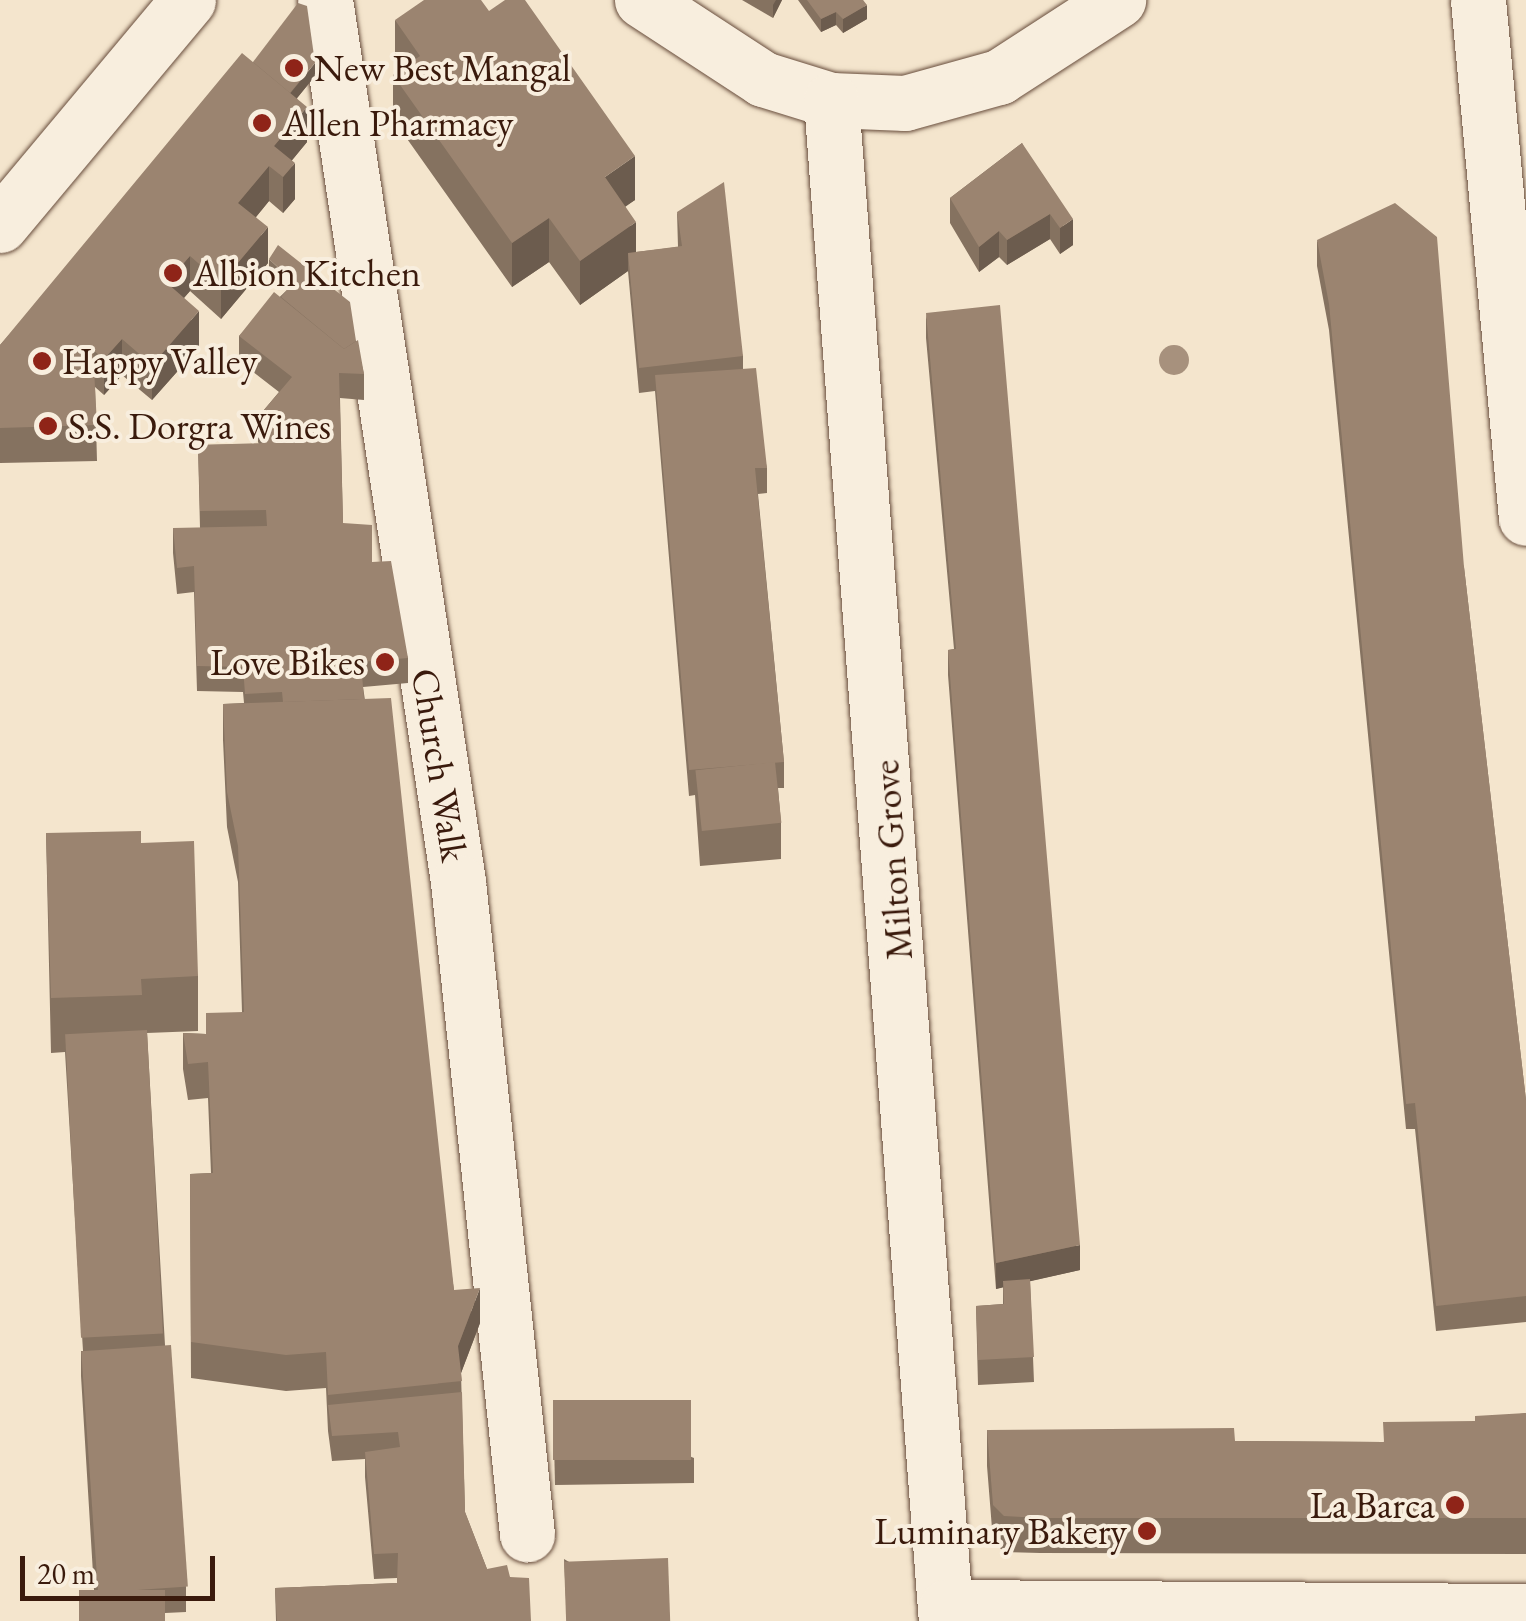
<!DOCTYPE html>
<style>
body{margin:0}
#map{position:relative;width:1526px;height:1621px;overflow:hidden;background:#f4e5cd;font-family:"EB Garamond",serif}
div>[style]{position:absolute}
.roads{filter:drop-shadow(0 0 2px #684d3c) drop-shadow(0 0 2px #684d3c)}
.minor>*{height:55px;margin:-27.5px;padding:0 27.5px;transform-origin:27.5px;border-radius:27.5px;background:#f8eede}
.secondary>*{height:55px;margin:-27.5px;padding:0 27.5px;transform-origin:27.5px;border-radius:27.5px;background:#f8eede}
.trees>*{width:30px;height:30px;margin:-15px;border-radius:50%;background:#a7917d}
.wall>*{inset:0;background:#857260}
.shaded-wall>*{inset:0;background:#6c5c4e}
.building>*{inset:0;background:#9b8470;transform-origin:0 0}
.dots>*{width:28px;height:28px;translate:-50% -50%;box-sizing:border-box;border:5px solid #f8eede;border-radius:50%}
span{translate:-50% -50%;white-space:nowrap;text-align:center;line-height:1.15;-webkit-text-stroke:8px #f8eede;paint-order:stroke}
.poi-label{font-size:38px;color:#3a1a0c}
.left{translate:0 -50%;text-align:left}
.right{translate:-100% -50%;text-align:right}
.street-label{font-size:38px;color:#3a1a0c}
.scale{position:absolute;left:20px;top:1556px;width:195px;height:45px;box-sizing:border-box;border:5px solid #3a1a0c;border-top:0;padding-left:12px;font-size:30px;line-height:35px;white-space:nowrap;color:#3a1a0c;-webkit-text-stroke:8px #f8eede;paint-order:stroke}
</style>
<div id="map">
<div class="roads">
<div class="minor">
<i style="left:325px;top:0;width:892px;rotate:81.42deg"></i>
<i style="left:458px;top:882px;width:656px;rotate:83.96deg"></i>
<i style="left:642px;top:0;width:145px;rotate:33.1deg"></i>
<i style="left:763px;top:79px;width:71px;rotate:17.2deg"></i>
<i style="left:831px;top:100px;width:74px;rotate:2.3deg"></i>
<i style="left:905px;top:103px;width:98px;rotate:-15.5deg"></i>
<i style="left:999px;top:77px;width:142px;rotate:-32.9deg"></i>
<i style="left:1478px;top:0;width:520px;rotate:84.71deg"></i>
<i style="left:831px;top:100px;width:1525px;rotate:85.68deg"></i>
<i style="left:946px;top:1607px;width:580px;rotate:0.4deg"></i>
</div>
<div class="secondary">
<i style="left:0;top:225px;width:293px;rotate:-50.1deg"></i>
</div>
</div>
<div class="trees">
<i style="left:1174px;top:360px"></i>
</div>
<div class="wall">
<i style="clip-path:polygon(742px 0,782px 0,773px 18px)"></i>
<i style="clip-path:polygon(798px 0,863px 0,867px 19px,843px 33px,836px 25px,821px 32px)"></i>
<i style="clip-path:polygon(395px 20px,635px 200px,625px 206px,636px 252px,678px 247px,677px 212px,743px 356px,743px 369px,767px 468px,767px 493px,758px 494px,784px 762px,784px 788px,778px 788px,781px 823px,781px 859px,700px 866px,695px 795px,689px 796px,655px 391px,639px 393px,628px 271px,580px 305px,549px 262px,512px 287px,393px 119px,393px 75px,399px 70px,395px 64px)"></i>
<i style="clip-path:polygon(253px 62px,315px 76px,297px 98px,307px 142px,292px 160px,295px 199px,283px 213px,269px 201px,256px 217px,268px 263px,221px 319px,190px 291px,184px 298px,199px 347px,152px 400px,122px 375px,104px 395px,95px 387px,97px 461px,0 463px,0 345px)"></i>
<i style="clip-path:polygon(1022px 143px,1073px 245px,1060px 254px,1050px 239px,1007px 265px,999px 257px,979px 272px,950px 223px,950px 198px)"></i>
<i style="clip-path:polygon(1317px 240px,1464px 567px,1526px 1100px,1526px 1322px,1436px 1331px,1415px 1129px,1406px 1129px,1329px 330px,1317px 266px)"></i>
<i style="clip-path:polygon(269px 259px,356px 341px,364px 374px,364px 400px,340px 398px,343px 523px,372px 562px,408px 658px,408px 683px,363px 687px,454px 1290px,480px 1323px,461px 1373px,465px 1512px,487px 1569px,510px 1577px,531px 1621px,276px 1621px,275px 1588px,397px 1583px,397px 1578px,374px 1579px,365px 1477px,365px 1459px,332px 1461px,328px 1431px,326px 1388px,286px 1391px,191px 1378px,190px 1174px,211px 1173px,208px 1098px,188px 1100px,183px 1069px,183px 1033px,206px 1034px,242px 1012px,238px 882px,227px 827px,223px 740px,223px 704px,244px 703px,243px 692px,197px 691px,194px 592px,177px 594px,173px 553px,173px 528px,200px 528px,198px 445px,259px 444px,258px 442px,258px 417px,279px 392px,239px 361px,239px 336px,288px 289px,269px 272px)"></i>
<i style="clip-path:polygon(926px 313px,1080px 1270px,1030px 1281px,1034px 1382px,978px 1385px,976px 1306px,1003px 1304px,1003px 1287px,996px 1289px,948px 675px,948px 650px,954px 649px,926px 338px)"></i>
<i style="clip-path:polygon(46px 833px,141px 843px,198px 976px,198px 1031px,147px 1033px,165px 1345px,186px 1587px,186px 1612px,165px 1613px,94px 1590px,81px 1376px,81px 1351px,83px 1351px,65px 1052px,51px 1053px)"></i>
<i style="clip-path:polygon(553px 1400px,694px 1458px,694px 1483px,555px 1485px)"></i>
<i style="clip-path:polygon(1526px 1413px,1526px 1554px,1040px 1553px,1004px 1552px,993px 1541px,987px 1466px,987px 1430px,1235px 1441px,1383px 1442px,1475px 1421px)"></i>
<i style="clip-path:polygon(564px 1559px,670px 1621px,567px 1621px)"></i>
</div>
<div class="shaded-wall">
<i style="clip-path:polygon(776px 0,782px 0,773px 18px,773px 5px)"></i>
<i style="clip-path:polygon(867px 5px,867px 19px,843px 33px,843px 19px)"></i>
<i style="clip-path:polygon(836px 12px,836px 25px,821px 32px,821px 19px)"></i>
<i style="clip-path:polygon(315px 63px,315px 76px,280px 119px,280px 106px)"></i>
<i style="clip-path:polygon(307px 107px,307px 142px,280px 175px,274px 146px)"></i>
<i style="clip-path:polygon(635px 156px,635px 200px,605px 221px,605px 177px)"></i>
<i style="clip-path:polygon(295px 163px,295px 199px,283px 213px,283px 177px)"></i>
<i style="clip-path:polygon(269px 166px,269px 201px,238px 239px,238px 203px)"></i>
<i style="clip-path:polygon(1050px 214px,1050px 239px,1007px 265px,1007px 240px)"></i>
<i style="clip-path:polygon(549px 218px,549px 262px,512px 287px,512px 243px)"></i>
<i style="clip-path:polygon(1073px 219px,1073px 245px,1060px 254px,1060px 228px)"></i>
<i style="clip-path:polygon(636px 222px,636px 266px,628px 253px,628px 271px,580px 305px,580px 261px)"></i>
<i style="clip-path:polygon(268px 227px,268px 263px,221px 319px,221px 283px)"></i>
<i style="clip-path:polygon(999px 231px,999px 257px,979px 272px,979px 247px)"></i>
<i style="clip-path:polygon(190px 256px,190px 291px,174px 309px,167px 283px)"></i>
<i style="clip-path:polygon(199px 311px,199px 347px,152px 400px,152px 365px)"></i>
<i style="clip-path:polygon(122px 339px,122px 375px,104px 395px,104px 359px)"></i>
<i style="clip-path:polygon(1080px 1245px,1080px 1270px,996px 1289px,996px 1263px)"></i>
<i style="clip-path:polygon(480px 1288px,480px 1323px,458px 1381px,458px 1346px)"></i>
</div>
<div class="building">
<i style="clip-path:polygon(424px 0,481px 0,489px 11px,505px 0,525px 0,635px 156px,605px 177px,636px 222px,580px 261px,549px 218px,512px 243px,393px 75px,420px 56px,395px 20px)"></i>
<i style="clip-path:polygon(807px 0,863px 0,867px 5px,843px 19px,836px 12px,821px 19px)"></i>
<i style="clip-path:polygon(298px 3px,307px 6px,315px 63px,290px 93px,253px 62px)"></i>
<i style="clip-path:polygon(242px 53px,307px 107px,274px 146px,295px 163px,283px 177px,269px 166px,238px 203px,268px 227px,221px 283px,190px 256px,174px 274px,167px 283px,199px 311px,152px 365px,122px 339px,104px 359px,93px 350px,97px 425px,0 428px,0 345px)"></i>
<i style="clip-path:polygon(1022px 143px,1073px 219px,1060px 228px,1050px 214px,1007px 240px,999px 231px,979px 247px,950px 198px)"></i>
<i style="clip-path:polygon(724px 182px,743px 356px,639px 368px,628px 253px,682px 246px,677px 212px)"></i>
<i style="clip-path:polygon(1395px 203px,1437px 237px,1464px 567px,1526px 1100px,1526px 1296px,1436px 1306px,1415px 1103px,1406px 1104px,1329px 304px,1317px 240px)"></i>
<i style="clip-path:polygon(278px 245px,350px 302px,356px 341px,344px 349px,281px 297px,294px 282px,269px 259px)"></i>
<i style="clip-path:polygon(274px 292px,344px 349px,358px 340px,364px 374px,339px 373px,343px 523px,372px 525px,372px 562px,391px 561px,408px 658px,361px 662px,364px 699px,283px 702px,282px 692px,245px 694px,243px 667px,197px 666px,194px 566px,177px 568px,173px 528px,267px 526px,266px 510px,200px 511px,198px 445px,265px 443px,265px 431px,272px 429px,258px 417px,292px 377px,239px 336px)"></i>
<i style="clip-path:polygon(1000px 305px,1080px 1245px,996px 1263px,948px 650px,956px 649px,926px 313px)"></i>
<i style="clip-path:polygon(756px 368px,767px 468px,755px 468px,784px 762px,689px 770px,655px 375px)"></i>
<i style="clip-path:polygon(391px 698px,454px 1290px,480px 1288px,458px 1346px,462px 1381px,328px 1395px,326px 1352px,286px 1355px,191px 1342px,190px 1174px,213px 1173px,208px 1062px,188px 1064px,183px 1033px,206px 1034px,206px 1013px,244px 1012px,238px 846px,227px 792px,223px 704px)"></i>
<i style="left:775px;top:762px;width:61px;height:80px;rotate:84deg"></i>
<i style="clip-path:polygon(141px 831px,141px 843px,194px 841px,198px 976px,141px 979px,142px 995px,51px 998px,46px 833px)"></i>
<i style="left:147px;top:1030px;width:304px;height:82px;rotate:87deg"></i>
<i style="clip-path:polygon(1030px 1279px,1034px 1357px,978px 1360px,976px 1306px,1004px 1304px,1003px 1281px)"></i>
<i style="left:171px;top:1345px;width:242px;height:90px;rotate:86deg"></i>
<i style="clip-path:polygon(462px 1392px,465px 1512px,487px 1569px,507px 1565px,510px 1577px,529px 1578px,531px 1621px,277px 1621px,275px 1588px,397px 1583px,398px 1553px,374px 1554px,365px 1452px,400px 1447px,398px 1432px,332px 1436px,328px 1405px)"></i>
<i style="left:553px;top:1400px;width:138px;height:60px"></i>
<i style="clip-path:polygon(1526px 1413px,1526px 1518px,1040px 1518px,1004px 1516px,993px 1505px,987px 1430px,1234px 1428px,1235px 1441px,1384px 1442px,1383px 1422px,1475px 1421px,1475px 1416px)"></i>
<i style="left:668px;top:1558px;width:63px;height:104px;rotate:88deg"></i>
<i style="left:79px;top:1590px;width:86px;height:31px"></i>
</div>
<div class="dots">
<i style="left:294px;top:68px;background:#8f2418"></i>
<i style="left:262px;top:123px;background:#8f2418"></i>
<i style="left:173px;top:273px;background:#8f2418"></i>
<i style="left:42px;top:361px;background:#8f2418"></i>
<i style="left:48px;top:426px;background:#8f2418"></i>
<i style="left:385px;top:662px;background:#8f2418"></i>
<i style="left:1455px;top:1505px;background:#8f2418"></i>
<i style="left:1147px;top:1531px;background:#8f2418"></i>
</div>
<div class="poi-label">
<span class="left" style="left:314px;top:68px">New Best Mangal</span>
<span class="left" style="left:282px;top:123px">Allen Pharmacy</span>
<span class="left" style="left:193px;top:273px">Albion Kitchen</span>
<span class="left" style="left:62px;top:361px">Happy Valley</span>
<span class="left" style="left:68px;top:426px">S.S. Dorgra Wines</span>
<span class="right" style="left:365px;top:662px">Love Bikes</span>
<span class="right" style="left:1435px;top:1505px">La Barca</span>
<span class="right" style="left:1127px;top:1531px">Luminary Bakery</span>
</div>
<div class="street-label">
<span style="left:440px;top:765px;rotate:81deg">Church Walk</span>
<span style="left:892px;top:860px;rotate:-94deg">Milton Grove</span>
</div>
<div class="scale">20 m</div>
</div>
